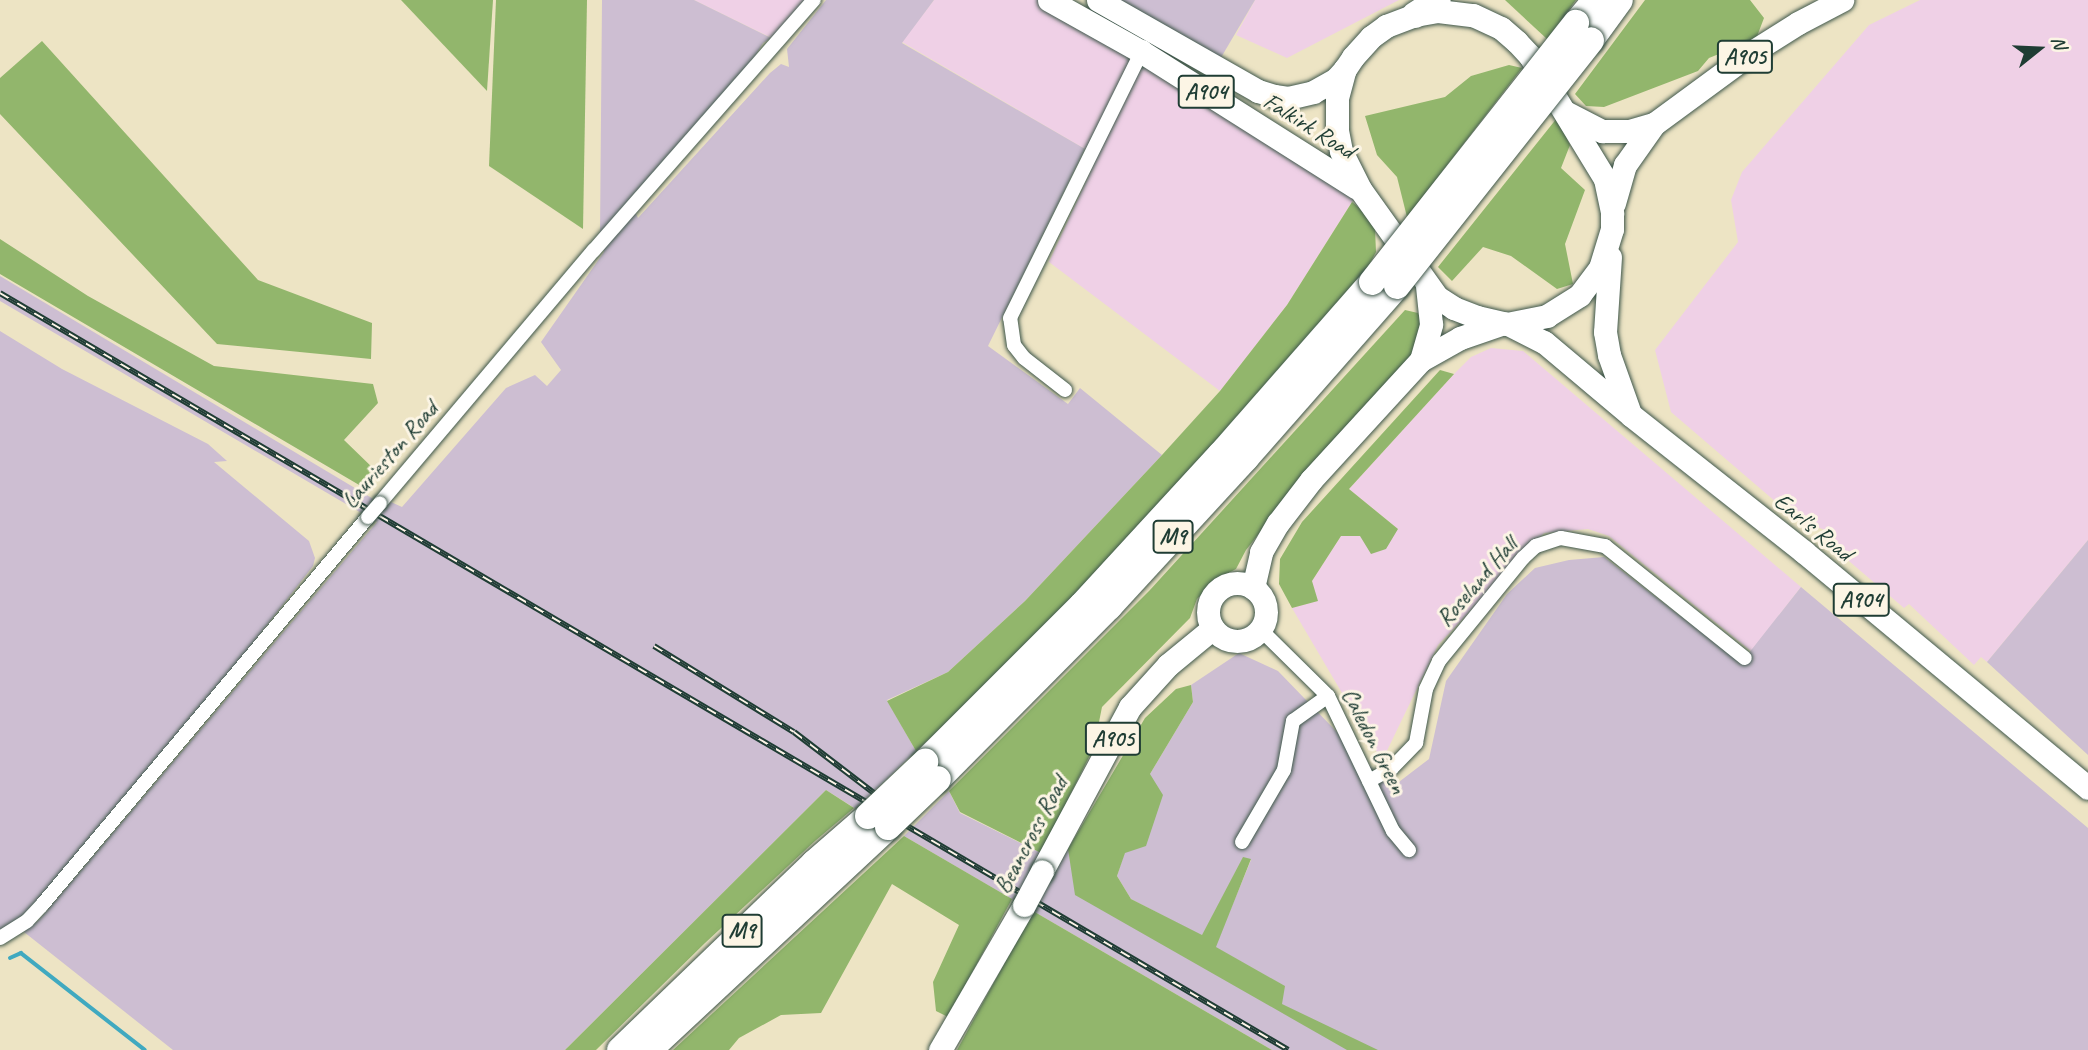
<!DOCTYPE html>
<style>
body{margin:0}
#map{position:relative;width:2088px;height:1050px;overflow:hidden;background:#ede4c4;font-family:Caveat,sans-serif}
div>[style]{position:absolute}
.built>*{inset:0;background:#efd0e6}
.industrial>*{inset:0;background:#cdbed2}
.forest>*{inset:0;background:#92b66c}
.stream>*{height:3.5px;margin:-1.75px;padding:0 1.75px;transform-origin:1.75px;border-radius:1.75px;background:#40a9c0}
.roads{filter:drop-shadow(0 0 2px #3e564a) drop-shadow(0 0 2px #3e564a)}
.minor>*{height:14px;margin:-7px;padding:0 7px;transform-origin:7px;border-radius:7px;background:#fff}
.primary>*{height:23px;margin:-11.5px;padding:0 11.5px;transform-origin:11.5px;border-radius:11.5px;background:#fff}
.primary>.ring{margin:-11.5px;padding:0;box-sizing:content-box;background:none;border:23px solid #fff;border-radius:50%}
.motorway>*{height:26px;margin:-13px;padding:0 13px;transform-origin:13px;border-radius:13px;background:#fff}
.rail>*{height:6px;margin-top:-3px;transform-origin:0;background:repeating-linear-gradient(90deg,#fcf5e5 0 10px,#1f3d34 0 20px);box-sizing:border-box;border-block:2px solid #1f3d34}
.bridges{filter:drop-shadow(0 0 2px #3e564a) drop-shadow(0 0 2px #3e564a)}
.minor-bridge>*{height:14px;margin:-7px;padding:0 7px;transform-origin:7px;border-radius:7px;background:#fff}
.primary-bridge>*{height:23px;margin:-11.5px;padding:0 11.5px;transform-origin:11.5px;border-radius:11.5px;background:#fff}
.motorway-bridge>*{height:26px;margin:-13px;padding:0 13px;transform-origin:13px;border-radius:13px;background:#fff}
span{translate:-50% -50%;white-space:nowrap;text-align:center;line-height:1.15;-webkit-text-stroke:6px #fcf5e5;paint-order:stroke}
.shield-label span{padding:2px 5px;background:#fcf5e5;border:2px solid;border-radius:5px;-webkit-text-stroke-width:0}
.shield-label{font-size:23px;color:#1f3d34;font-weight:700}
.street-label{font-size:24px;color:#1f3d34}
.north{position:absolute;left:2004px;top:14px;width:70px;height:70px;-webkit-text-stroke:5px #fcf5e5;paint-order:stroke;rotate:72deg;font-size:19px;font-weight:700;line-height:28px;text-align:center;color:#1f3d34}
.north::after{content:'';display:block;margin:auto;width:24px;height:32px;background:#1f3d34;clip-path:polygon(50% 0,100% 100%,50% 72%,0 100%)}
</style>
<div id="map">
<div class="built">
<i style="clip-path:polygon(694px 0,814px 0,778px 41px)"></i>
<i style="clip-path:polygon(934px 0,1047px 0,1360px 189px,1287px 305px,1220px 391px,1049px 262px,1095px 162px,1085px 149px,902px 42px)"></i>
<i style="clip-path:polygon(1255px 0,1399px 0,1287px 58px,1236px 35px)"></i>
<i style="clip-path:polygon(1920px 0,2088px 0,2088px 540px,1987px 662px,1981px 657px,1974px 665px,1909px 604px,1904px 608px,1836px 550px,1833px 534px,1790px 514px,1671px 412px,1655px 350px,1738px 242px,1731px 200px,1742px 172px,1869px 25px)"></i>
<i style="clip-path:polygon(1491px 348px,1523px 351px,1801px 587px,1751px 651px,1609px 536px,1588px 529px,1544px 533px,1438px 645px,1382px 761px,1292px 608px,1317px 601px,1312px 581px,1341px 536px,1398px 529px,1349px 489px,1454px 374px,1471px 357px)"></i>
</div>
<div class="industrial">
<i style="clip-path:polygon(602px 0,694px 0,771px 38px,763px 43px,752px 61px,629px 200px,638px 218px,770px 73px,781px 64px,789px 67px,787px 49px,826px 0,934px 0,902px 43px,1085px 149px,988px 346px,1068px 404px,1080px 388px,1162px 455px,1025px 601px,948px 672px,887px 700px,916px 751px,856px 809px,826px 790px,565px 1050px,173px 1050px,24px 932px,39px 920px,377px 522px,374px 520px,391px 502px,402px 507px,506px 388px,535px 375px,547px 386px,561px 370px,541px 342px,604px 252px,600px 233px)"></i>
<i style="clip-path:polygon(1098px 0,1255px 0,1216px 66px)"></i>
<i style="clip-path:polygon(0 276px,375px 500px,363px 514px,0 301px)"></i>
<i style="clip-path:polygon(0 331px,62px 369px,208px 444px,227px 461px,214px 462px,309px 541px,315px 558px,313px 566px,159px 764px,42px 905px,0 938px)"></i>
<i style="clip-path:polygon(2088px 540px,2088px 755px,1987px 662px)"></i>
<i style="clip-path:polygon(1604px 557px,1741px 663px,1801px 587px,2088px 828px,2088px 1050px,1272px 1050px,1033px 911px,1068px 849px,1097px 884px,1284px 986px,1215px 947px,1251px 860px,1243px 858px,1202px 936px,1131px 899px,1117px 876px,1150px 774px,1193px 702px,1191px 685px,1239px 653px,1278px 671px,1391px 788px,1429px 759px,1446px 681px,1507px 594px,1535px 568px,1569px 560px)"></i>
<i style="clip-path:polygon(949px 791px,960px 813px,1041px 853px,1015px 901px,904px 836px)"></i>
</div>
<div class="forest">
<i style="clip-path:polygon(401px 0,493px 0,487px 91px)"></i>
<i style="clip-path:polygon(496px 0,587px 0,583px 229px,489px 166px)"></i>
<i style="clip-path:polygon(1505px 0,1576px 0,1547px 39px)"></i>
<i style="clip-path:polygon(1645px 0,1750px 0,1764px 18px,1756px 39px,1709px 58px,1698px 71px,1604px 107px,1586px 106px,1575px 94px)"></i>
<i style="clip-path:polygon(42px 41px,258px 280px,372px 323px,371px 359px,217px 344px,0 114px,0 78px)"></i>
<i style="clip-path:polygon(1509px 65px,1522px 68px,1407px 217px,1397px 177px,1377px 155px,1365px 116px,1445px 97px,1471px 76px)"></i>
<i style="clip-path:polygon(1557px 118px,1570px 145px,1561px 168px,1585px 190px,1565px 244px,1573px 284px,1557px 289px,1511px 256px,1483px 247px,1452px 281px,1438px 267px)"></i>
<i style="clip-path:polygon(1352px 202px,1363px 211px,1375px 229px,1376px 252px,1360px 282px,1112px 562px,1000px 675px,916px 751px,887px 701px,948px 672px,1025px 601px,1162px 455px,1220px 391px,1287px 305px)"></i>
<i style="clip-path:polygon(0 239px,88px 296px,214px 366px,373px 384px,378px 403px,344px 440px,376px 471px,366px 489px,0 274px)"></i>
<i style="clip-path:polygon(1405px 310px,1418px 313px,1426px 331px,1418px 354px,1300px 481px,1246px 550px,1236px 569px,1217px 579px,1197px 599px,1190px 618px,1102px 707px,1094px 747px,1041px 853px,960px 812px,949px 791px,1150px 590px)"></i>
<i style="clip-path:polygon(1440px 370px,1454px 374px,1349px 489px,1398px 529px,1386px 549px,1371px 554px,1360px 536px,1341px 536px,1312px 581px,1318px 601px,1292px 608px,1279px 584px,1280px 559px,1302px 522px)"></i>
<i style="clip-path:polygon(1191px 685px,1193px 702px,1150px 774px,1163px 795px,1146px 846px,1125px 853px,1117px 876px,1131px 899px,1202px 935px,1243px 857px,1251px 859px,1216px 947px,1285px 986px,1282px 1004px,1378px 1050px,1347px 1050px,1075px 895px,1068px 849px,1145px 718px,1176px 689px)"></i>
<i style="clip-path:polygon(826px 790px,854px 808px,815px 841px,705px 943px,596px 1050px,565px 1050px)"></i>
<i style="clip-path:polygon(904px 836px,1012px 899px,948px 1017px,936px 1011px,933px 982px,959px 925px,892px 884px,821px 1013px,781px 1015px,739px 1038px,729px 1050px,673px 1050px)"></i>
<i style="clip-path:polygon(1033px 911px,1272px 1050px,957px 1050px)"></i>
</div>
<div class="stream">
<i style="left:10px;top:958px;width:12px;rotate:-24deg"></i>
<i style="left:21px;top:953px;width:157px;rotate:38deg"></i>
</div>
<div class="roads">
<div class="minor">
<i style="left:1065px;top:390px;width:52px;rotate:-142deg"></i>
<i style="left:1024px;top:358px;width:16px;rotate:-128deg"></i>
<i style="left:1014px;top:345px;width:27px;rotate:-98deg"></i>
<i style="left:1010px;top:318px;width:302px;rotate:-63.7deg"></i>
<i style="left:380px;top:503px;width:331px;rotate:-49.8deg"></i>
<i style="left:594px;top:250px;width:333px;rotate:-48.7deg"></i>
<i style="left:1261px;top:630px;width:94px;rotate:44.6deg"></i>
<i style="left:1328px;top:696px;width:150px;rotate:64.3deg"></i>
<i style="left:1393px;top:831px;width:25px;rotate:50deg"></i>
<i style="left:1369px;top:781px;width:26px;rotate:-29deg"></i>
<i style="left:1392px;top:768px;width:35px;rotate:-46deg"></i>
<i style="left:1416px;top:743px;width:55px;rotate:-79.5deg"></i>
<i style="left:1426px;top:689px;width:31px;rotate:-65deg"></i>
<i style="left:1439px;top:661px;width:133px;rotate:-50.8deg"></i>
<i style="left:1523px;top:558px;width:18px;rotate:-43deg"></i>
<i style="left:1536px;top:546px;width:26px;rotate:-18deg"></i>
<i style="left:1561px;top:538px;width:45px;rotate:10.3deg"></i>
<i style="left:1605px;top:546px;width:179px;rotate:38.7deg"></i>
<i style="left:1242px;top:842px;width:83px;rotate:-59.7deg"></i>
<i style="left:1284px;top:770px;width:50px;rotate:-79.6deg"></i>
<i style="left:1293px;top:721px;width:43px;rotate:-35.5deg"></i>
<i style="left:0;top:938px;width:32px;rotate:-32deg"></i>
<i style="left:27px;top:921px;width:22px;rotate:-47deg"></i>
<i style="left:42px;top:905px;width:507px;rotate:-49.96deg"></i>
</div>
<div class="primary">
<i style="left:1049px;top:0;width:107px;rotate:29.2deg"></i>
<i style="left:1142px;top:52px;width:254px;rotate:32.3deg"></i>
<i style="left:1098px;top:0;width:184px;rotate:29.6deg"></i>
<i style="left:1258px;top:91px;width:17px;rotate:17deg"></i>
<i style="left:1274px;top:96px;width:14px;rotate:8deg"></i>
<i style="left:1288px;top:98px;width:26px;rotate:-13deg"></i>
<i style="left:1313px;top:92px;width:26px;rotate:-29deg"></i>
<i style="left:1336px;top:79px;width:13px;rotate:-48deg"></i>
<i style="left:1438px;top:11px;width:35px;rotate:7deg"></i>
<i style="left:1473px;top:15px;width:31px;rotate:25deg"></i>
<i style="left:1501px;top:28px;width:21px;rotate:41deg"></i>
<i style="left:1517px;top:42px;width:19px;rotate:47deg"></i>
<i style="left:1530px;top:56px;width:144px;rotate:58.6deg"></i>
<i style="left:1605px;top:179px;width:35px;rotate:78deg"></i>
<i style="left:1612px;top:213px;width:16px;rotate:90deg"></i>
<i style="left:1612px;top:229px;width:41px;rotate:107.1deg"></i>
<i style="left:1600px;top:268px;width:34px;rotate:127deg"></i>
<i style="left:1580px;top:295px;width:39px;rotate:148deg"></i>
<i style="left:1547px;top:316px;width:41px;rotate:168.7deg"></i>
<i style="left:1507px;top:324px;width:31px;rotate:-167deg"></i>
<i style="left:1477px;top:317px;width:25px;rotate:-159deg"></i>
<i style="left:1454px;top:308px;width:20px;rotate:-147deg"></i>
<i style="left:1437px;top:297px;width:133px;rotate:-125.5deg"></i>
<i style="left:1360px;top:189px;width:42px;rotate:-116.6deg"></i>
<i style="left:1341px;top:151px;width:21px;rotate:-101deg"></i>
<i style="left:1337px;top:130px;width:32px;rotate:-90deg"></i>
<i style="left:1337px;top:98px;width:30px;rotate:-75deg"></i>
<i style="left:1345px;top:69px;width:14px;rotate:-56deg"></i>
<i style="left:1353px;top:57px;width:27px;rotate:-48deg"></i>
<i style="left:1371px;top:37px;width:19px;rotate:-36deg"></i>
<i style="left:1386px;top:26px;width:31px;rotate:-21deg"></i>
<i style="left:1415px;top:15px;width:23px;rotate:-10deg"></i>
<i style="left:1565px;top:112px;width:42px;rotate:27.2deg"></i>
<i style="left:1602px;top:131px;width:27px"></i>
<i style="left:1629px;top:131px;width:26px;rotate:-16deg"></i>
<i style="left:1614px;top:203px;width:40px;rotate:-74deg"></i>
<i style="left:1625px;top:165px;width:50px;rotate:-54.7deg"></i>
<i style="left:1654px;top:124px;width:122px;rotate:-36.3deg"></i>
<i style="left:1752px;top:52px;width:54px;rotate:-32.2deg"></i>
<i style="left:1798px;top:23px;width:50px;rotate:-27.6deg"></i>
<i style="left:1610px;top:257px;width:75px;rotate:93.8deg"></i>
<i style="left:1605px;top:332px;width:23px;rotate:80deg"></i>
<i style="left:1609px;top:355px;width:59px;rotate:70.3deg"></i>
<i style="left:1510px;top:325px;width:38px;rotate:27deg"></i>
<i style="left:1544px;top:342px;width:115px;rotate:40.1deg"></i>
<i style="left:1632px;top:416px;width:219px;rotate:38.3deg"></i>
<i style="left:1804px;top:552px;width:369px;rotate:39.7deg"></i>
<i style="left:1421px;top:360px;width:37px;rotate:-74deg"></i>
<i style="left:1431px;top:324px;width:38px;rotate:-96deg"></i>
<i class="ring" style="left:1208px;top:583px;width:35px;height:35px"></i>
<i style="left:1253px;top:588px;width:37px;rotate:-77deg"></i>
<i style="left:1261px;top:552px;width:34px;rotate:-60deg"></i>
<i style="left:1278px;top:523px;width:54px;rotate:-52.5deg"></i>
<i style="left:1311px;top:480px;width:163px;rotate:-47.5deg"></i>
<i style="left:1421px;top:360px;width:45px;rotate:-29.4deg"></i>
<i style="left:1460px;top:338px;width:46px;rotate:-18.8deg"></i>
<i style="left:1042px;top:871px;width:186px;rotate:-61.8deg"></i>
<i style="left:1130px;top:707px;width:57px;rotate:-47.9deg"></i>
<i style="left:1168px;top:665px;width:58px;rotate:-39.4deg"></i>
<i style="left:940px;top:1050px;width:168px;rotate:-59.9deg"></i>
</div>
<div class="motorway">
<i style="left:1415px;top:15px;width:27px;rotate:-33deg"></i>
<i style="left:1576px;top:23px;width:30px;rotate:-50deg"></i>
<i style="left:1591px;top:40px;width:49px;rotate:-54.1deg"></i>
<i style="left:925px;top:762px;width:222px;rotate:-45deg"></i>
<i style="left:1082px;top:605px;width:205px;rotate:-47.4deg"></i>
<i style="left:1221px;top:454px;width:229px;rotate:-48.7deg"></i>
<i style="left:938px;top:779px;width:243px;rotate:-45.2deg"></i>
<i style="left:1109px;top:607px;width:202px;rotate:-47.4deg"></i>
<i style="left:1246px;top:458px;width:229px;rotate:-48.7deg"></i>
<i style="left:620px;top:1050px;width:269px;rotate:-43.9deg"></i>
<i style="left:814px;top:863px;width:72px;rotate:-41deg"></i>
<i style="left:649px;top:1050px;width:327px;rotate:-43deg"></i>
</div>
</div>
<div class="rail">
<i style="left:0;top:293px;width:1494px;rotate:30.44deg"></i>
<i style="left:654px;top:646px;width:164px;rotate:31.6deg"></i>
<i style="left:794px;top:732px;width:102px;rotate:37.4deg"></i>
</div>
<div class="bridges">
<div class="minor-bridge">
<i style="left:368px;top:517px;width:18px;rotate:-49deg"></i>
</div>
<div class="primary-bridge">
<i style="left:1024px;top:905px;width:38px;rotate:-62deg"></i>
</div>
<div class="motorway-bridge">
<i style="left:1372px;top:282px;width:330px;rotate:-51.8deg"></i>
<i style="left:1397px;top:286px;width:313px;rotate:-51.7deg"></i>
<i style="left:868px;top:816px;width:79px;rotate:-43.5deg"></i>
<i style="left:888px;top:827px;width:69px;rotate:-43.8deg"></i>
</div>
</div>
<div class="shield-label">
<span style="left:1745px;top:57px">A905</span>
<span style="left:1206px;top:92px">A904</span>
<span style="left:1173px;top:537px">M9</span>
<span style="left:1861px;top:600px">A904</span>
<span style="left:1113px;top:739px">A905</span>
<span style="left:742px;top:931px">M9</span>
</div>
<div class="street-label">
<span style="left:1309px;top:126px;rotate:32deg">Falkirk Road</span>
<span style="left:390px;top:455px;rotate:-49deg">Laurieston Road</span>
<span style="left:1813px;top:527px;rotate:39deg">Earl's Road</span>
<span style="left:1477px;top:582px;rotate:-49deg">Roseland Hall</span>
<span style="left:1374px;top:741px;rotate:63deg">Caledon Green</span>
<span style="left:1031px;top:835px;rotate:-62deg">Beancross Road</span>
</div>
<div class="north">N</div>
</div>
